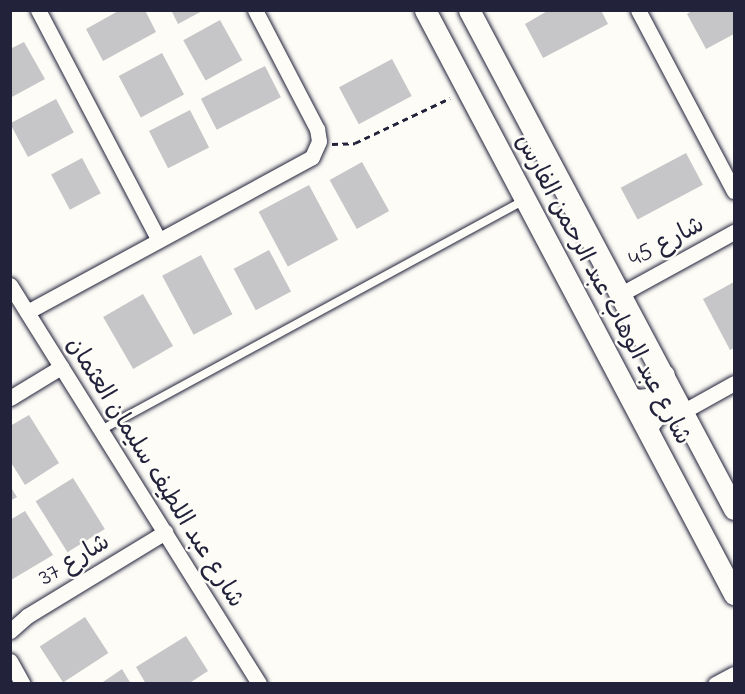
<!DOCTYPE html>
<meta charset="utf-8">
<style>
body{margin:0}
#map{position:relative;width:745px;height:694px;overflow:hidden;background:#fdfcf7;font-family:"Indie Flower","Playpen Sans Arabic",sans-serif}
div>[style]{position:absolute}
.building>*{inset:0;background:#c6c6c8;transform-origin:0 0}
.path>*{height:3px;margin-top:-1.5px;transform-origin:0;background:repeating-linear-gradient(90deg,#22223b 0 6px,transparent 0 10.5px)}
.roads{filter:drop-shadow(0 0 2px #22223b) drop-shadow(0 0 2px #22223b)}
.lane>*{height:8px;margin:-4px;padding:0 4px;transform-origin:4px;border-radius:4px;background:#fdfcf7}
.street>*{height:15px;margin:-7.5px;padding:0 7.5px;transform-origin:7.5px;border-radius:7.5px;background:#fdfcf7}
.secondary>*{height:21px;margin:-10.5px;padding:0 10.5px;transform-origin:10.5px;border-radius:10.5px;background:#fdfcf7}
span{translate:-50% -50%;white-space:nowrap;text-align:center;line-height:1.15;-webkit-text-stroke:5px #fdfcf7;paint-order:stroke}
.street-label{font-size:24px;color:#22223b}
.frame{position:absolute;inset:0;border:12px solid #22223b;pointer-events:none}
</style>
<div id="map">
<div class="building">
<i style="clip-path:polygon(120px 10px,145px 10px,156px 32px,103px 61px,86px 29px)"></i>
<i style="clip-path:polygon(171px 10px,204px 10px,178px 24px)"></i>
<i style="clip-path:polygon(549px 10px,601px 10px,608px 24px,543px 58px,525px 24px)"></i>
<i style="clip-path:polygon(693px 10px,734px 10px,734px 34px,706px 49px,687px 14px)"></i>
<i style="left:220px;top:20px;width:46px;height:42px;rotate:61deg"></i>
<i style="clip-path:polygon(24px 42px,45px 79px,10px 98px,10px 49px)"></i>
<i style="left:162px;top:53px;width:47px;height:49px;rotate:62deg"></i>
<i style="left:392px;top:59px;width:42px;height:60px;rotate:62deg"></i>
<i style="left:265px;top:66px;width:35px;height:72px;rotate:63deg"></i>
<i style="left:56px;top:99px;width:38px;height:52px;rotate:62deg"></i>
<i style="left:190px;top:110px;width:42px;height:46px;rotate:63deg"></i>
<i style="left:686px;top:153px;width:36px;height:74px;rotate:62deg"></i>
<i style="left:82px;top:158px;width:40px;height:35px;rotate:62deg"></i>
<i style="left:362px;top:162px;width:56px;height:37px;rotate:61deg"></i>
<i style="left:309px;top:185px;width:62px;height:57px;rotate:62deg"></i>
<i style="left:269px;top:250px;width:47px;height:40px;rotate:62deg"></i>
<i style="left:201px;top:255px;width:67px;height:44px;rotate:62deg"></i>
<i style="clip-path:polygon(734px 282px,734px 348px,730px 350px,703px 299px)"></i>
<i style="left:143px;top:294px;width:60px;height:46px;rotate:60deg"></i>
<i style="clip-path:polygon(29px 415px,59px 463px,25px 485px,10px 461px,10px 426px)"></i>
<i style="left:73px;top:478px;width:60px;height:44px;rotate:58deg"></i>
<i style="clip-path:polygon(10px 486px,17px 497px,10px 501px)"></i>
<i style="clip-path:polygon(25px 511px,53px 555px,11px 580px,10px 520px)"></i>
<i style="left:85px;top:617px;width:43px;height:54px;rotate:57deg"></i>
<i style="clip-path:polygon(186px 636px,208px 671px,188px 684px,146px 684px,136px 667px)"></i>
<i style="clip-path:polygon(122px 669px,131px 684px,100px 684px)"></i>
</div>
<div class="path">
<i style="left:332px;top:144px;width:23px;rotate:-2deg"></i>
<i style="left:355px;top:143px;width:105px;rotate:-25.3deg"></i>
</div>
<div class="roads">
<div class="lane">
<i style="left:101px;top:430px;width:481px;rotate:-28.5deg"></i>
</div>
<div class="street">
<i style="left:38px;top:10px;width:259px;rotate:62.3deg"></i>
<i style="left:638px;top:10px;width:205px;rotate:62.1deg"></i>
<i style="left:10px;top:285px;width:470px;rotate:58deg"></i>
<i style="left:621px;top:294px;width:129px;rotate:-28.8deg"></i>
<i style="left:27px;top:312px;width:324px;rotate:-28.5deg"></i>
<i style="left:312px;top:157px;width:17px;rotate:-66deg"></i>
<i style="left:319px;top:141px;width:12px;rotate:-99deg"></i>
<i style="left:317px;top:129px;width:134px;rotate:-117.5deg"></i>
<i style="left:10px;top:398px;width:60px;rotate:-31.3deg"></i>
<i style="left:684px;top:411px;width:57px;rotate:-29.2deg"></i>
<i style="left:10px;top:631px;width:23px;rotate:-41deg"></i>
<i style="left:27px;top:616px;width:162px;rotate:-31.3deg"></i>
<i style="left:10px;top:661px;width:26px;rotate:61deg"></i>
<i style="left:715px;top:684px;width:21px;rotate:-28deg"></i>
</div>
<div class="secondary">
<i style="left:425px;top:10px;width:661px;rotate:62.12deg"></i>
<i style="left:469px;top:10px;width:565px;rotate:62.03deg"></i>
<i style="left:630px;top:397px;width:9px;rotate:21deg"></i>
<i style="left:638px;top:400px;width:16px;rotate:-7deg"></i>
<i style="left:654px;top:398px;width:17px;rotate:-54deg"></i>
<i style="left:664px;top:384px;width:9px;rotate:-90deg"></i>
<i style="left:648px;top:431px;width:8px;rotate:-83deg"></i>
<i style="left:649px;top:423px;width:16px;rotate:-47deg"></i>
<i style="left:660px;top:411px;width:9px;rotate:-21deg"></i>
<i style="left:668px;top:408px;width:16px;rotate:11deg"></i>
</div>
</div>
<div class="street-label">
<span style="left:667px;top:243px;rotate:-28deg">شارع 45</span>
<span style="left:602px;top:290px;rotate:62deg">شارع عبد الوهاب عبد الرحمن الفارس</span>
<span style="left:154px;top:473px;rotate:58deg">شارع عبد اللطيف سليمان العثمان</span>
<span style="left:75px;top:561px;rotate:-31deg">شارع 37</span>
</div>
<div class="frame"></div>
</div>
